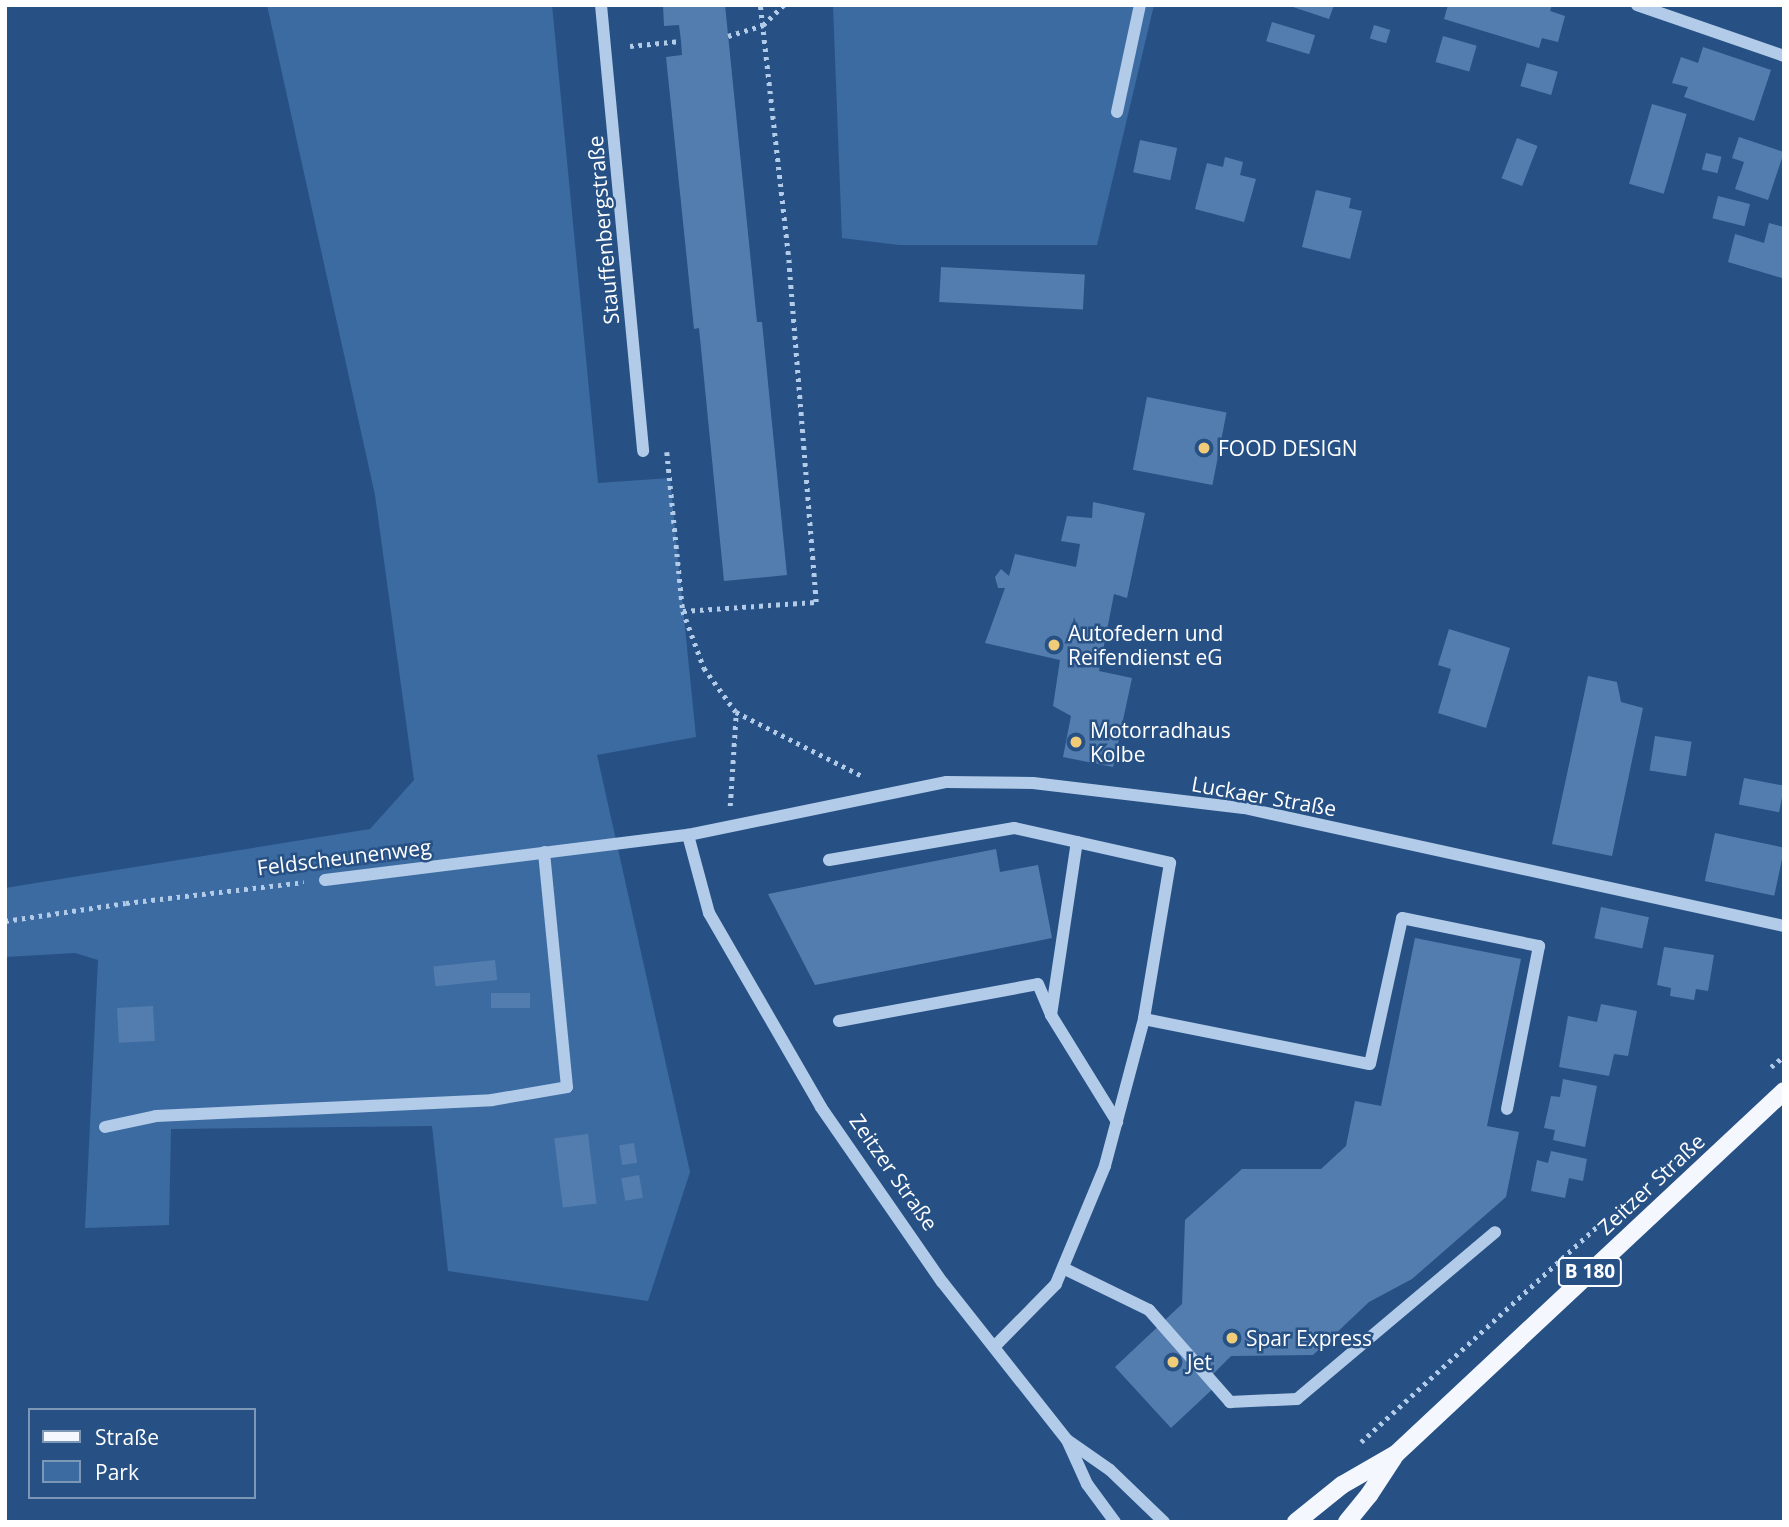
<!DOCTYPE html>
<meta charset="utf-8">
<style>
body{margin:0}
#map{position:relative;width:1789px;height:1527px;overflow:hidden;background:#275185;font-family:"Open Sans",sans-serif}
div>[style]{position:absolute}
.green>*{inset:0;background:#3c6ba2}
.building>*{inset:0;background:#547daf;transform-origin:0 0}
.path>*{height:4.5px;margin-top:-2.25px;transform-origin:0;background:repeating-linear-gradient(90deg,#b2cbe8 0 3.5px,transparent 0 8.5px)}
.minor>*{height:12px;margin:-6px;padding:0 6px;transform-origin:6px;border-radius:6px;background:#b2cbe8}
.major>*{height:18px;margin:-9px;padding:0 9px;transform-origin:9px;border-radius:9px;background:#f4f8fe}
.dots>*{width:19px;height:19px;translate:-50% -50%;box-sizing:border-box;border:4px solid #275185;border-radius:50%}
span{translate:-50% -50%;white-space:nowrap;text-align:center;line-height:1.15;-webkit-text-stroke:5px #275185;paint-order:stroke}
.shield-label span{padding:2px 5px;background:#275185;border:2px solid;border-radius:5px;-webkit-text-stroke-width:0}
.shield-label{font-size:19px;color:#fff;font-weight:700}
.street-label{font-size:21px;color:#fff}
.poi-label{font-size:21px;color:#fff}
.left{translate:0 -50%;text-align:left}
.frame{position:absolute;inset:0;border:7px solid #fff;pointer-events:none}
.legend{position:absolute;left:28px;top:1408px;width:228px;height:91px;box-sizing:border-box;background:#275185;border:2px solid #7d97b6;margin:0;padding:9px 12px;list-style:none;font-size:21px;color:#fff}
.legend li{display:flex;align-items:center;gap:14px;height:35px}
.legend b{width:35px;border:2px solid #7d97b6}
</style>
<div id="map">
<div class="green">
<i style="clip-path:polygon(267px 5px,552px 5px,598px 483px,670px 478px,696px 737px,597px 755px,690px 1172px,648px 1301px,448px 1271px,432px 1126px,171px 1129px,169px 1225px,85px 1228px,98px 960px,75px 953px,5px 957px,5px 888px,370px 829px,414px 780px,375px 495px)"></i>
<i style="clip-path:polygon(833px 5px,1154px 5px,1097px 245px,899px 245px,842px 238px)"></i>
</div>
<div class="building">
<i style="clip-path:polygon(663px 5px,725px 5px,757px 322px,762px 322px,787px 575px,724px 581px,699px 328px,694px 329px,666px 57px,682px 55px,681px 41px,679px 25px,664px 26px)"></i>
<i style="clip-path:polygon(1287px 5px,1334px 5px,1329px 19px)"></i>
<i style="clip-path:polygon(1448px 5px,1552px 5px,1550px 11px,1565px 16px,1558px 42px,1542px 38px,1539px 48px,1444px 19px)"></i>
<i style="left:1272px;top:22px;width:45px;height:20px;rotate:17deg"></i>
<i style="left:1374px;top:25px;width:17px;height:14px;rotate:17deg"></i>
<i style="left:1443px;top:36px;width:35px;height:27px;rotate:16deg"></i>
<i style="clip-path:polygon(1703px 47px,1771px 70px,1754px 121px,1684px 97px,1688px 87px,1672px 83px,1681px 57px,1698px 63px)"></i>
<i style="left:1527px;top:63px;width:32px;height:24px;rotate:16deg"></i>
<i style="left:1652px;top:104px;width:36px;height:83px;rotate:16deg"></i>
<i style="clip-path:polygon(1739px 137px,1784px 152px,1768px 200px,1735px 189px,1744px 162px,1732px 158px)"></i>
<i style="left:1517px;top:138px;width:22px;height:43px;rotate:21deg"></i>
<i style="left:1140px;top:140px;width:38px;height:33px;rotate:12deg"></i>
<i style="left:1706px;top:153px;width:16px;height:17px;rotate:14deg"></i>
<i style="clip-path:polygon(1225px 157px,1243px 162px,1240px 175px,1256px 179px,1244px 222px,1195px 209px,1207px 163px,1223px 167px)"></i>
<i style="clip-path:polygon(1316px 190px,1351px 198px,1349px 208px,1362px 211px,1350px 259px,1302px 247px)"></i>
<i style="left:1718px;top:196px;width:33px;height:23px;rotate:14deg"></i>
<i style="clip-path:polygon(1769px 223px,1784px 227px,1782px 278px,1728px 262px,1735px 234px,1764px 243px)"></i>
<i style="left:941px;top:267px;width:144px;height:35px;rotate:3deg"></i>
<i style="left:1147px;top:397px;width:81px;height:74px;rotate:11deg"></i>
<i style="clip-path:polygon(1093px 502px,1145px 513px,1127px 598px,1114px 594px,1099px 671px,1132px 678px,1113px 767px,1063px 757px,1071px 716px,1053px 706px,1060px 660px,985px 643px,1005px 588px,998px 588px,995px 577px,1001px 569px,1009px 576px,1015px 554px,1076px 567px,1080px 544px,1061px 541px,1067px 516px,1092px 518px)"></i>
<i style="clip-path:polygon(1449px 629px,1510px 648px,1486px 728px,1438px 713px,1451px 669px,1438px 665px)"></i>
<i style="clip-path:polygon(1588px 676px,1617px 682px,1621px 702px,1643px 708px,1612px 856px,1552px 844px)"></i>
<i style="left:1655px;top:736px;width:37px;height:35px;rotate:9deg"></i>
<i style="left:1744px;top:778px;width:41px;height:27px;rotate:11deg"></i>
<i style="left:1715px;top:833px;width:71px;height:49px;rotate:12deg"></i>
<i style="clip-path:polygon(996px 849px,1000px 872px,1038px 865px,1052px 938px,815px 985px,768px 894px)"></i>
<i style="left:1601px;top:907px;width:49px;height:32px;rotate:12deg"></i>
<i style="clip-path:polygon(1415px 938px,1521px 959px,1487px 1126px,1519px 1132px,1506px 1197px,1412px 1279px,1369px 1302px,1313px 1355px,1231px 1356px,1212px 1375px,1219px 1383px,1171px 1428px,1115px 1367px,1182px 1304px,1185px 1220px,1242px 1169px,1321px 1169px,1346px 1146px,1355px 1101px,1381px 1106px)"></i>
<i style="clip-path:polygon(1664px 947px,1714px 955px,1708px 991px,1696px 989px,1694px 1000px,1670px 996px,1671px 988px,1657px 985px)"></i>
<i style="left:495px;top:960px;width:20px;height:62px;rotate:84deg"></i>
<i style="left:530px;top:993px;width:15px;height:39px;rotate:90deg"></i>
<i style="clip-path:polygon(1601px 1004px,1637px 1011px,1628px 1056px,1614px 1054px,1609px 1076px,1559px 1067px,1568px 1016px,1597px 1022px)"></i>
<i style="left:153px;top:1006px;width:35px;height:36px;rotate:87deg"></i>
<i style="clip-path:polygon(1563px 1079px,1597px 1086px,1585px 1147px,1553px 1140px,1555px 1130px,1544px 1128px,1551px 1096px,1560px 1097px)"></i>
<i style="left:588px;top:1134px;width:70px;height:34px;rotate:83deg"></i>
<i style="left:634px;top:1143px;width:20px;height:15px;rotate:81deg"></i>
<i style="clip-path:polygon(1551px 1151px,1587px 1159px,1583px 1181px,1569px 1178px,1565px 1198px,1531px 1191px,1537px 1160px,1548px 1163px)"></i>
<i style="left:639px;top:1175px;width:23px;height:18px;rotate:80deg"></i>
</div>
<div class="path">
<i style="left:728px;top:36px;width:37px;rotate:-17deg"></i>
<i style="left:763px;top:25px;width:29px;rotate:-44deg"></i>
<i style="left:630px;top:46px;width:51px;rotate:-5.6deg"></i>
<i style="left:667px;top:452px;width:160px;rotate:84.3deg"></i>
<i style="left:683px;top:611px;width:61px;rotate:69.8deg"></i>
<i style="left:704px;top:668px;width:54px;rotate:54deg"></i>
<i style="left:736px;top:712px;width:144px;rotate:26.9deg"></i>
<i style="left:683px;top:611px;width:133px;rotate:-3.9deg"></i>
<i style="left:816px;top:602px;width:340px;rotate:-94.6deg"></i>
<i style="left:789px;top:263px;width:260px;rotate:-96.4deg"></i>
<i style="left:730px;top:806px;width:94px;rotate:-86.3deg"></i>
<i style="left:5px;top:921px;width:122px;rotate:-8.5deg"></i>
<i style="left:126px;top:903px;width:179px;rotate:-6.7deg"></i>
<i style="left:1771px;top:1067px;width:17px;rotate:-40deg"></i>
<i style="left:1361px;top:1442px;width:331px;rotate:-42.4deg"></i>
</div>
<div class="minor">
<i style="left:601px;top:5px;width:448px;rotate:84.6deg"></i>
<i style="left:1637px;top:5px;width:156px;rotate:19.1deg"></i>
<i style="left:1117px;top:112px;width:109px;rotate:-77.9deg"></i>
<i style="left:829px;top:860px;width:188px;rotate:-9.8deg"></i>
<i style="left:1014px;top:828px;width:160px;rotate:12.6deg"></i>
<i style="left:1170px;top:863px;width:158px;rotate:99.5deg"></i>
<i style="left:1144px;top:1019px;width:152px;rotate:104.9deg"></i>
<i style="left:1105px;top:1166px;width:128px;rotate:112.6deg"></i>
<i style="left:1056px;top:1284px;width:87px;rotate:134.5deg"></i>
<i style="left:325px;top:880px;width:366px;rotate:-7.1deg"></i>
<i style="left:1051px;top:1015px;width:175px;rotate:-81.5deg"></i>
<i style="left:1144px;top:1019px;width:230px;rotate:11.3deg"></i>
<i style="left:1370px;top:1064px;width:149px;rotate:-77.6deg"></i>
<i style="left:1402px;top:918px;width:140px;rotate:11.6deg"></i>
<i style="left:1539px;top:946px;width:166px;rotate:101.1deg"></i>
<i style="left:839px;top:1021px;width:202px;rotate:-10.5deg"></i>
<i style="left:1038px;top:984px;width:34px;rotate:67deg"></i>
<i style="left:1051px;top:1015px;width:126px;rotate:58.3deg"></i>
<i style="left:105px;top:1127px;width:52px;rotate:-12.2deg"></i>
<i style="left:156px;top:1116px;width:336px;rotate:-2.7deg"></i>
<i style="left:492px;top:1100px;width:76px;rotate:-9.8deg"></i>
<i style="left:567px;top:1087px;width:236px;rotate:-95.6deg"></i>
<i style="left:1063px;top:1268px;width:96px;rotate:26deg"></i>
<i style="left:1149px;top:1310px;width:123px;rotate:48.6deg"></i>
<i style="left:1230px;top:1402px;width:67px;rotate:-2.6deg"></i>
<i style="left:1297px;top:1399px;width:259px;rotate:-40.1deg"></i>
<i style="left:1067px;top:1440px;width:52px;rotate:34.9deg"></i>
<i style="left:1110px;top:1470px;width:75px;rotate:43.9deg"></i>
<i style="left:1115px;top:1522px;width:47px;rotate:-126.4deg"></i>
<i style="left:1087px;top:1484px;width:48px;rotate:-114.4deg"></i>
<i style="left:1067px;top:1440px;width:201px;rotate:-128.3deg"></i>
<i style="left:942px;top:1282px;width:213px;rotate:-124.7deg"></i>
<i style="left:821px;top:1107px;width:224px;rotate:-120deg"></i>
<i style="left:709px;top:913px;width:81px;rotate:-105.1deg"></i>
<i style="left:688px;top:835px;width:264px;rotate:-11.6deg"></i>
<i style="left:947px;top:782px;width:86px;rotate:0.7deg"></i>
<i style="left:1033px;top:783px;width:212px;rotate:6.8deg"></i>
<i style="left:1244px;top:808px;width:553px;rotate:12.33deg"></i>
</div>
<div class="major">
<i style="left:1296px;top:1522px;width:59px;rotate:-38.8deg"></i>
<i style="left:1342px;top:1485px;width:62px;rotate:-29.9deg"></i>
<i style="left:1396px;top:1454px;width:531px;rotate:-43.09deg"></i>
<i style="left:1347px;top:1522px;width:35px;rotate:-51deg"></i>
<i style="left:1369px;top:1495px;width:45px;rotate:-56.7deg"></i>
</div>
<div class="dots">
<i style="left:1204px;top:448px;background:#f0cc78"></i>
<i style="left:1054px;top:645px;background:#f0cc78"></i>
<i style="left:1076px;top:742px;background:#f0cc78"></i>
<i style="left:1232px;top:1338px;background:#f0cc78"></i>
<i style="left:1173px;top:1362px;background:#f0cc78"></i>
</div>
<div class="shield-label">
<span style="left:1590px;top:1272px">B 180</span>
</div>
<div class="street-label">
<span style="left:603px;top:230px;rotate:-95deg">Stauffenbergstraße</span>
<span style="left:1264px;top:796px;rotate:10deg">Luckaer Straße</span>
<span style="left:344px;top:857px;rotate:-7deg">Feldscheunenweg</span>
<span style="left:894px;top:1172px;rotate:55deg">Zeitzer Straße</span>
<span style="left:1651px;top:1184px;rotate:-43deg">Zeitzer Straße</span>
</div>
<div class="poi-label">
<span class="left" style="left:1218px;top:448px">FOOD DESIGN</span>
<span class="left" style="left:1068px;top:645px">Autofedern und<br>Reifendienst eG</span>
<span class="left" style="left:1090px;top:742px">Motorradhaus<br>Kolbe</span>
<span class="left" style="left:1246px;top:1338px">Spar Express</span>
<span class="left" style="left:1187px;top:1362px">Jet</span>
</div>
<div class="frame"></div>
<ul class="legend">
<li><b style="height:9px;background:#f4f8fe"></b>Straße</li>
<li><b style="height:19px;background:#3c6ba2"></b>Park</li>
</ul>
</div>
